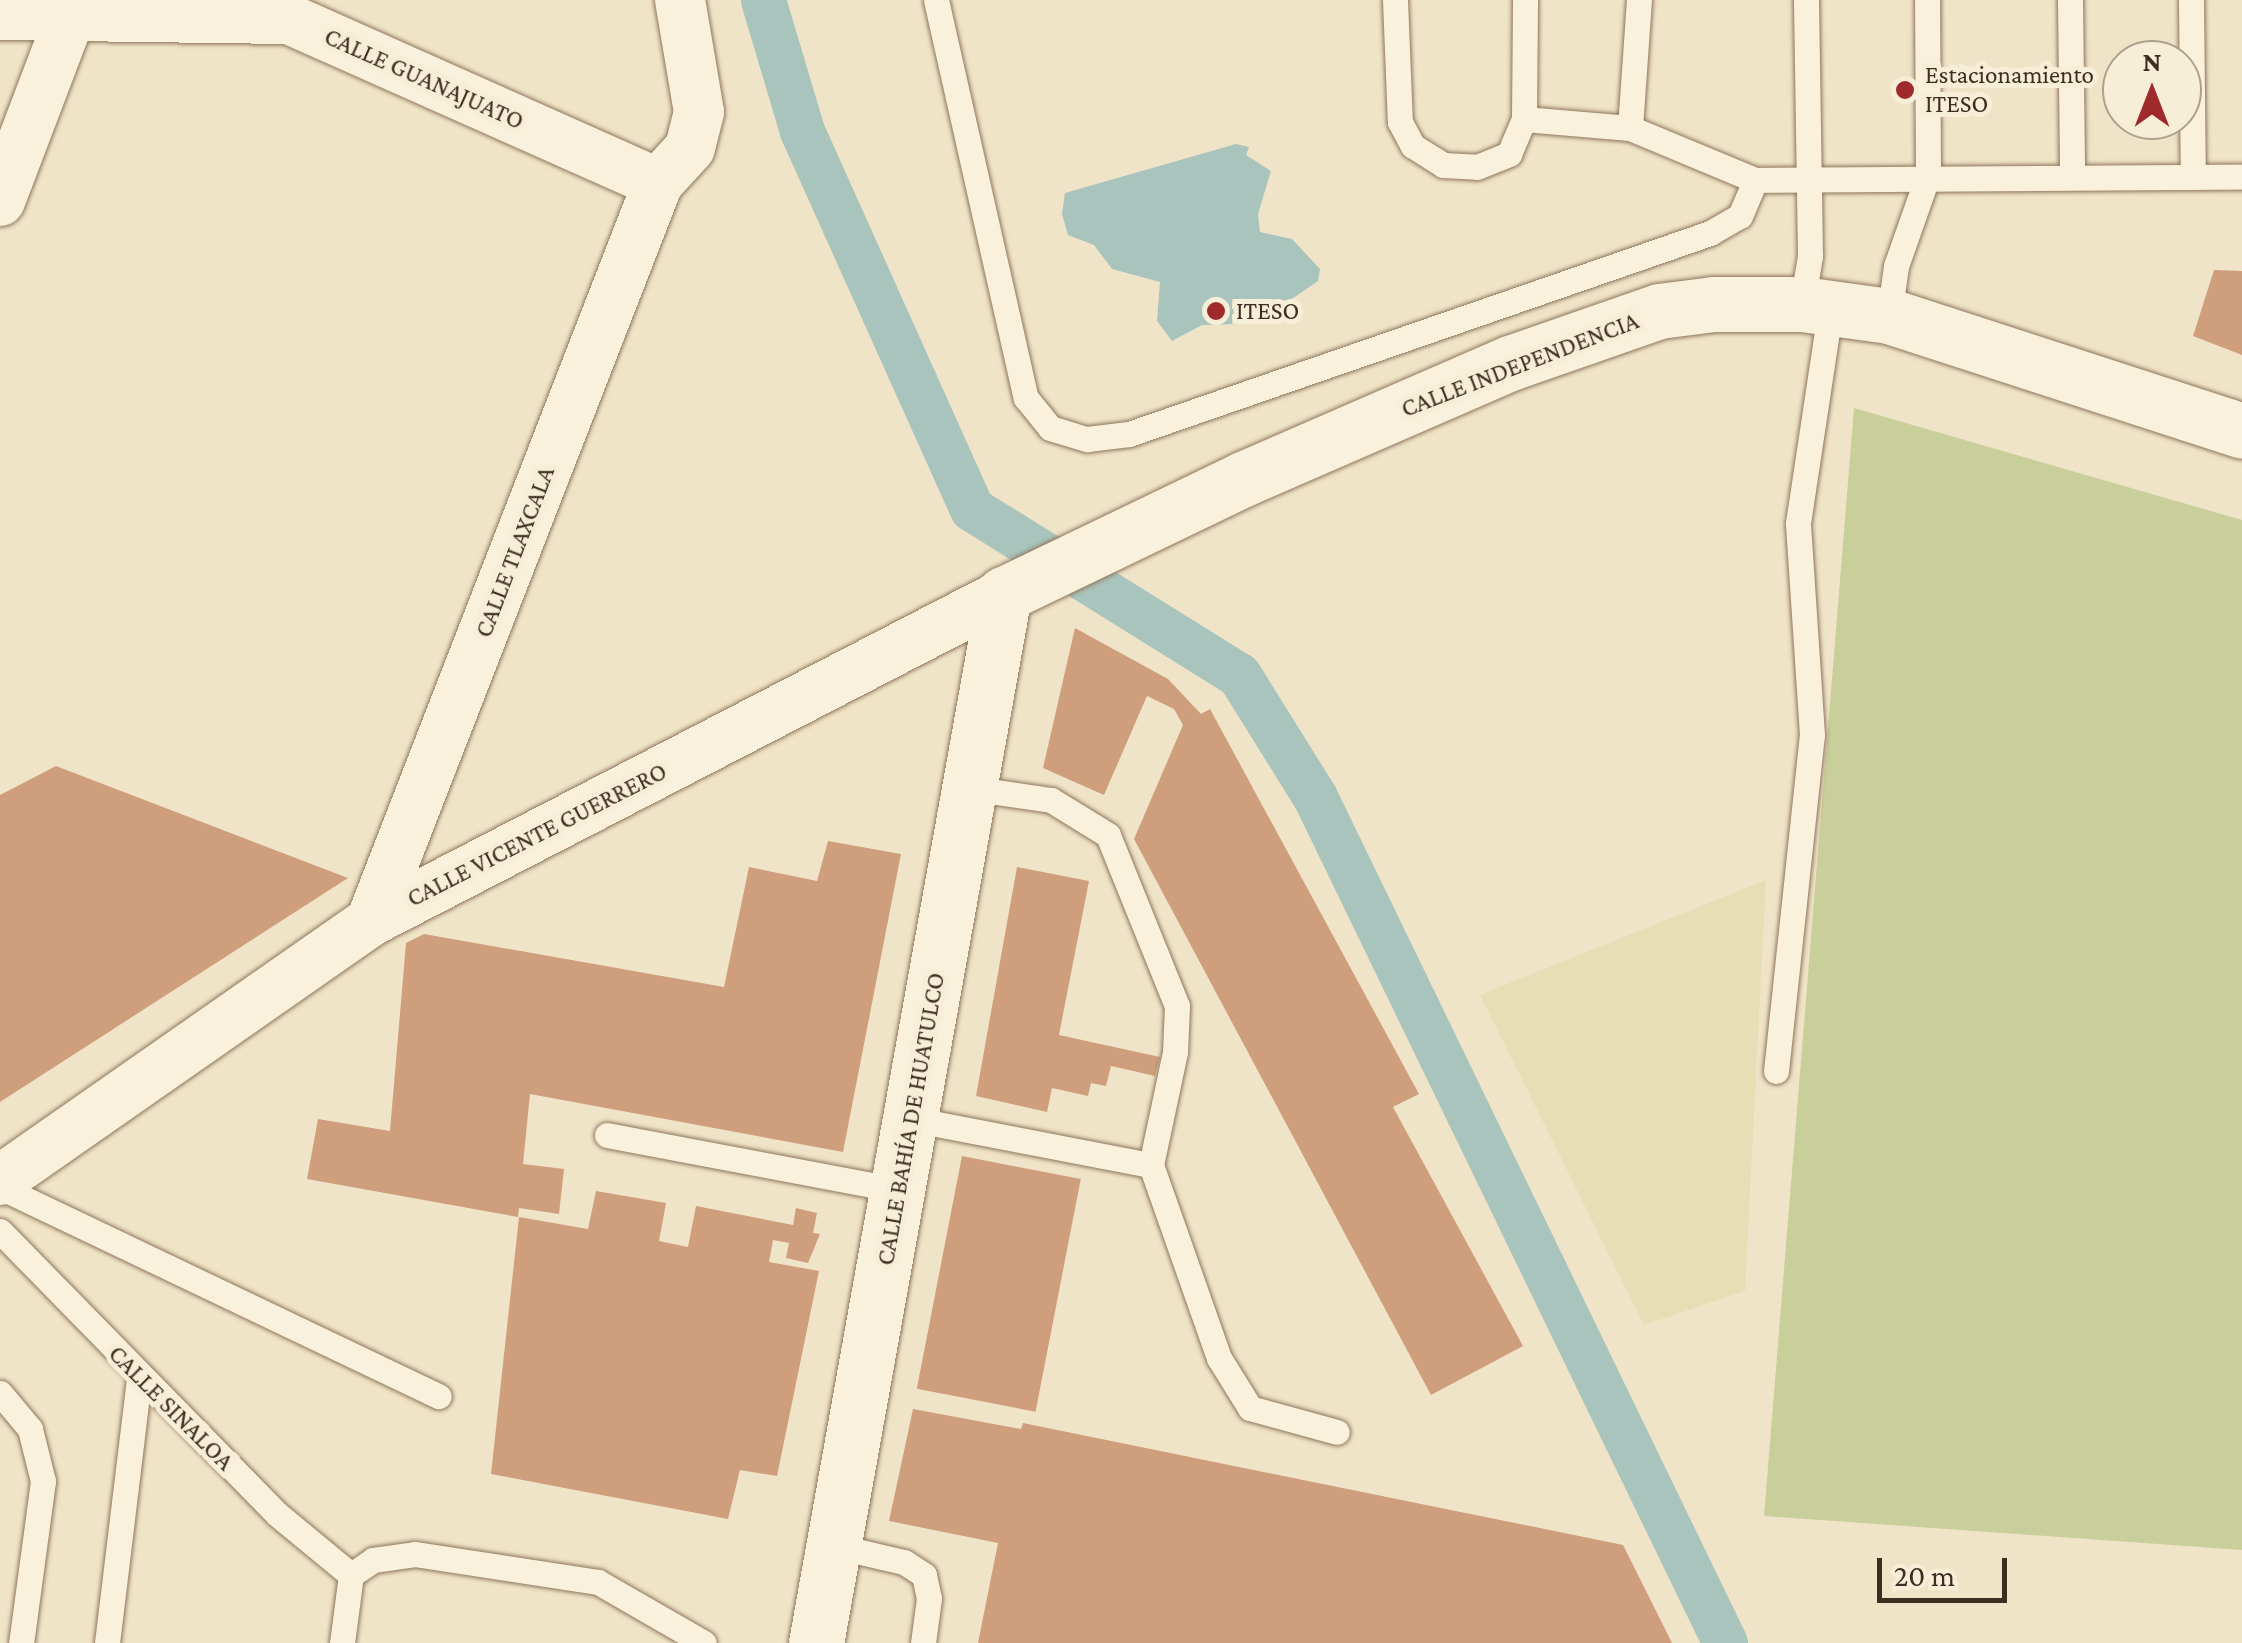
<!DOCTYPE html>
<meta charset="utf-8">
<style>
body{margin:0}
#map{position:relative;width:2242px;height:1643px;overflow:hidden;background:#f0e4c8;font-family:"Crimson Pro",serif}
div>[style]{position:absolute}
.farmland>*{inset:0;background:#e6deb5}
.green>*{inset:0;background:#c9cf9b}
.water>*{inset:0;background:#a9c4bc}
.canal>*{height:45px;margin:-22.5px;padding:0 22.5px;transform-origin:22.5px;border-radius:22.5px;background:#a9c4bc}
.building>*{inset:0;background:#cf9f7d;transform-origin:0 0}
.roads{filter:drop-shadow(0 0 2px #8d765c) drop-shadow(0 0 2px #8d765c)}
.lane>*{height:25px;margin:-12.5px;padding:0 12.5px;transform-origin:12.5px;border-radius:12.5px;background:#faf1dc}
.street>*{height:50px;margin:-25px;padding:0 25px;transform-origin:25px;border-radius:25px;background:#faf1dc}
.secondary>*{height:55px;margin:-27.5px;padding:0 27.5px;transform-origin:27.5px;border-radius:27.5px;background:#faf1dc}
.dots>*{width:28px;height:28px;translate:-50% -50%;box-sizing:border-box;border:5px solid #f7eed8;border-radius:50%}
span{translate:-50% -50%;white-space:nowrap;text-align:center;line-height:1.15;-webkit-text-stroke:10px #f7eed8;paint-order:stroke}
.poi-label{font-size:25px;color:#3d2e20}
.left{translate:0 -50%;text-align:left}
.street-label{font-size:25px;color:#3d2e20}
.north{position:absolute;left:2102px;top:40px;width:100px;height:100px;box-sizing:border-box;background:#f7eed8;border:2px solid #ada18e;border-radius:50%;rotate:0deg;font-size:28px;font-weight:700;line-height:40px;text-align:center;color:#3d2e20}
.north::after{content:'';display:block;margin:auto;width:35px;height:45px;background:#9e2a2b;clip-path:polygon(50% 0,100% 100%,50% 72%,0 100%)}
.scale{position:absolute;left:1877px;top:1558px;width:130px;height:45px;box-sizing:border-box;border:5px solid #3d2e20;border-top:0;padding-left:12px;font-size:30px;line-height:35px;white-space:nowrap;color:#3d2e20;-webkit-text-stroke:8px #f7eed8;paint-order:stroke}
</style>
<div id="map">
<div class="farmland">
<i style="clip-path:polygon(1766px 880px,1745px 1291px,1644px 1325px,1480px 995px)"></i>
</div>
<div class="green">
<i style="clip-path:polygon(1854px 408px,2242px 520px,2242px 1550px,1764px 1516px)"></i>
</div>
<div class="water">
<i style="clip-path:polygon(1236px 144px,1249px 147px,1246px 155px,1271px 171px,1258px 214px,1260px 232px,1292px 239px,1320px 269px,1318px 281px,1270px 314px,1239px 324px,1202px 325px,1172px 341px,1157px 321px,1160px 282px,1112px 269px,1094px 245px,1068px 235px,1062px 214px,1065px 193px)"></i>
</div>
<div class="canal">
<i style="left:763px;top:0;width:137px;rotate:73.4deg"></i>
<i style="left:802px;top:131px;width:414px;rotate:65.8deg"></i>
<i style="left:972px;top:509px;width:314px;rotate:31.9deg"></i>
<i style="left:1239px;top:675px;width:144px;rotate:58.1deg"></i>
<i style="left:1315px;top:797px;width:940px;rotate:64.14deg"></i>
</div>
<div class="building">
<i style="clip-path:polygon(2214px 270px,2242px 271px,2242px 355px,2193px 336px)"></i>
<i style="clip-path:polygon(1075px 628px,1168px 679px,1201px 714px,1210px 709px,1419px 1094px,1393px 1107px,1523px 1346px,1431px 1395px,1134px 839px,1183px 725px,1174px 709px,1147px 696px,1104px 795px,1043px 768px)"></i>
<i style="clip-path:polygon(56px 766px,348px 878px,0 1102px,0 795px)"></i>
<i style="clip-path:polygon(828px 841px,901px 854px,843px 1152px,530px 1094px,523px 1164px,564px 1169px,559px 1214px,519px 1208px,518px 1217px,307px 1179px,318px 1119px,390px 1131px,406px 943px,424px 934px,724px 987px,749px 867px,817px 881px)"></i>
<i style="clip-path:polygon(1017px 867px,1089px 881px,1059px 1035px,1160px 1057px,1155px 1076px,1111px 1066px,1106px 1086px,1091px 1083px,1088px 1096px,1052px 1088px,1047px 1112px,976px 1096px)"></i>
<i style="left:962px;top:1156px;width:121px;height:237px;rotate:11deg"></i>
<i style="clip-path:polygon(596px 1191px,666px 1203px,659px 1241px,688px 1247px,696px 1206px,793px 1225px,796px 1208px,817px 1213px,813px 1233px,820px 1234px,808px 1263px,786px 1258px,789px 1243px,773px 1240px,769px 1262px,819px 1271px,777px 1476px,740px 1470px,728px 1519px,491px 1474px,519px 1217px,588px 1229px)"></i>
<i style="clip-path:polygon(913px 1409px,1021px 1429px,1023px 1423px,1623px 1545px,1672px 1643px,978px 1643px,998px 1543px,889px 1521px)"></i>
</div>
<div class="roads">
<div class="lane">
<i style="left:936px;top:0;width:408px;rotate:77.3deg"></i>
<i style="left:1026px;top:398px;width:38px;rotate:51deg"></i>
<i style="left:1050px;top:428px;width:39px;rotate:17deg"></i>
<i style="left:1087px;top:439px;width:42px;rotate:-6.8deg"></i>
<i style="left:1129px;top:434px;width:615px;rotate:-19.08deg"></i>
<i style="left:1710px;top:233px;width:34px;rotate:-30deg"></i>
<i style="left:1740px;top:216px;width:39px;rotate:-67deg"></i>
<i style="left:1395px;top:0;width:122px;rotate:87.7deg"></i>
<i style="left:1400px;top:122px;width:27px;rotate:62deg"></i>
<i style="left:1413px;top:146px;width:36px;rotate:32deg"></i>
<i style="left:1443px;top:165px;width:34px;rotate:3deg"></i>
<i style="left:1477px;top:167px;width:35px;rotate:-22deg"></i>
<i style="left:1509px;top:154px;width:38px;rotate:-67deg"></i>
<i style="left:1524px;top:119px;width:106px;rotate:4.9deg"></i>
<i style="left:1630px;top:128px;width:135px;rotate:22.6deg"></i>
<i style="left:1755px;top:180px;width:487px;rotate:-0.4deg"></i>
<i style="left:2070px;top:0;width:176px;rotate:89.3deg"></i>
<i style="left:2191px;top:0;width:177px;rotate:89.4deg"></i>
<i style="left:1524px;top:119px;width:119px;rotate:-89.5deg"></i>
<i style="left:1630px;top:128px;width:128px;rotate:-86deg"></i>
<i style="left:1802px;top:304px;width:49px;rotate:-80.5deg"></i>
<i style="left:1810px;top:256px;width:256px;rotate:-90.9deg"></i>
<i style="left:1889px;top:316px;width:50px;rotate:-82deg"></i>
<i style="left:1896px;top:266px;width:96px;rotate:-70.6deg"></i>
<i style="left:1928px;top:175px;width:175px;rotate:-90.3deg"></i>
<i style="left:1776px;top:1071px;width:338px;rotate:-83.9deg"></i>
<i style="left:1812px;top:735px;width:212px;rotate:-93.8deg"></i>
<i style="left:1798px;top:523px;width:219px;rotate:-81.4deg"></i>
<i style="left:911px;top:1119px;width:244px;rotate:10.9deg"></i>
<i style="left:1151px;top:1165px;width:116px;rotate:-78deg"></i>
<i style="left:1175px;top:1052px;width:46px;rotate:-87.5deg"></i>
<i style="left:1177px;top:1006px;width:184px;rotate:-112deg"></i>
<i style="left:1108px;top:835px;width:67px;rotate:-148.4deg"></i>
<i style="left:1051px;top:800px;width:82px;rotate:-171.6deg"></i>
<i style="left:607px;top:1135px;width:296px;rotate:10.7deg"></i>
<i style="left:1151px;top:1165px;width:205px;rotate:70.6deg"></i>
<i style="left:1219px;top:1358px;width:59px;rotate:58.2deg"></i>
<i style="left:1250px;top:1408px;width:90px;rotate:15.4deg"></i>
<i style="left:0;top:1187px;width:486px;rotate:25.5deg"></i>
<i style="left:0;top:1231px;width:396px;rotate:45.6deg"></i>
<i style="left:277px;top:1514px;width:96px;rotate:39.5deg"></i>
<i style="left:0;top:1393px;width:47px;rotate:50.2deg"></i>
<i style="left:30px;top:1429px;width:54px;rotate:76deg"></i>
<i style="left:43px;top:1481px;width:163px;rotate:97.7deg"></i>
<i style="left:835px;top:1546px;width:71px;rotate:13.1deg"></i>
<i style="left:904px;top:1562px;width:24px;rotate:33deg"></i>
<i style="left:924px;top:1575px;width:24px;rotate:78deg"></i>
<i style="left:929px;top:1598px;width:45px;rotate:97.6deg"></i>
<i style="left:107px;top:1643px;width:267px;rotate:-83.1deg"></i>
<i style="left:342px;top:1643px;width:69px;rotate:-82.5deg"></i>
<i style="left:351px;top:1575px;width:27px;rotate:-34deg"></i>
<i style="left:373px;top:1560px;width:42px;rotate:-8.1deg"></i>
<i style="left:415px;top:1554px;width:185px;rotate:8.7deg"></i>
<i style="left:598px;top:1582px;width:122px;rotate:29.9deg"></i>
</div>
<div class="street">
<i style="left:0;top:15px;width:289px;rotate:0.8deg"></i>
<i style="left:289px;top:19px;width:404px;rotate:24deg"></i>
<i style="left:0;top:201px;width:200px;rotate:-69.2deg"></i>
<i style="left:371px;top:921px;width:792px;rotate:-68.75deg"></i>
<i style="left:658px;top:183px;width:47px;rotate:-47.6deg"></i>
<i style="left:690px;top:148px;width:37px;rotate:-76deg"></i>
<i style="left:699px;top:112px;width:114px;rotate:-99.6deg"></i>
<i style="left:0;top:1180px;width:452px;rotate:-34.9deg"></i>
<i style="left:371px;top:921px;width:712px;rotate:-27.32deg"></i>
</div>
<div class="secondary">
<i style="left:816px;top:1643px;width:1066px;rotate:-79.84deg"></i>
<i style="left:1004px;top:594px;width:265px;rotate:-25.7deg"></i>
<i style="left:1243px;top:479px;width:291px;rotate:-23.5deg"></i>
<i style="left:1510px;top:363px;width:158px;rotate:-19.2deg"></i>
<i style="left:1659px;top:311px;width:55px;rotate:-7.3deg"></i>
<i style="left:1714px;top:304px;width:88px"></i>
<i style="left:1802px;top:304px;width:88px;rotate:7.9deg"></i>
<i style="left:1889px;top:316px;width:371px;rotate:18deg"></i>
</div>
</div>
<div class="dots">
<i style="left:1905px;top:90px;background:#9e2a2b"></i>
<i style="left:1216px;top:311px;background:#9e2a2b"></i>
</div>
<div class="poi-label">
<span class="left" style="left:1925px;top:90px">Estacionamiento<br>ITESO</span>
<span class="left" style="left:1236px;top:311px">ITESO</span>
</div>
<div class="street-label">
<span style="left:424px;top:79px;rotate:24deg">CALLE GUANAJUATO</span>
<span style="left:1520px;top:365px;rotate:-21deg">CALLE INDEPENDENCIA</span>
<span style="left:515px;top:552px;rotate:-69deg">CALLE TLAXCALA</span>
<span style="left:537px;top:835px;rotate:-27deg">CALLE VICENTE GUERRERO</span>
<span style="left:911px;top:1119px;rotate:-80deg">CALLE BAHÍA DE HUATULCO</span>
<span style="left:171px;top:1408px;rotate:45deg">CALLE SINALOA</span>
</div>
<div class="north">N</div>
<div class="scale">20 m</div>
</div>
